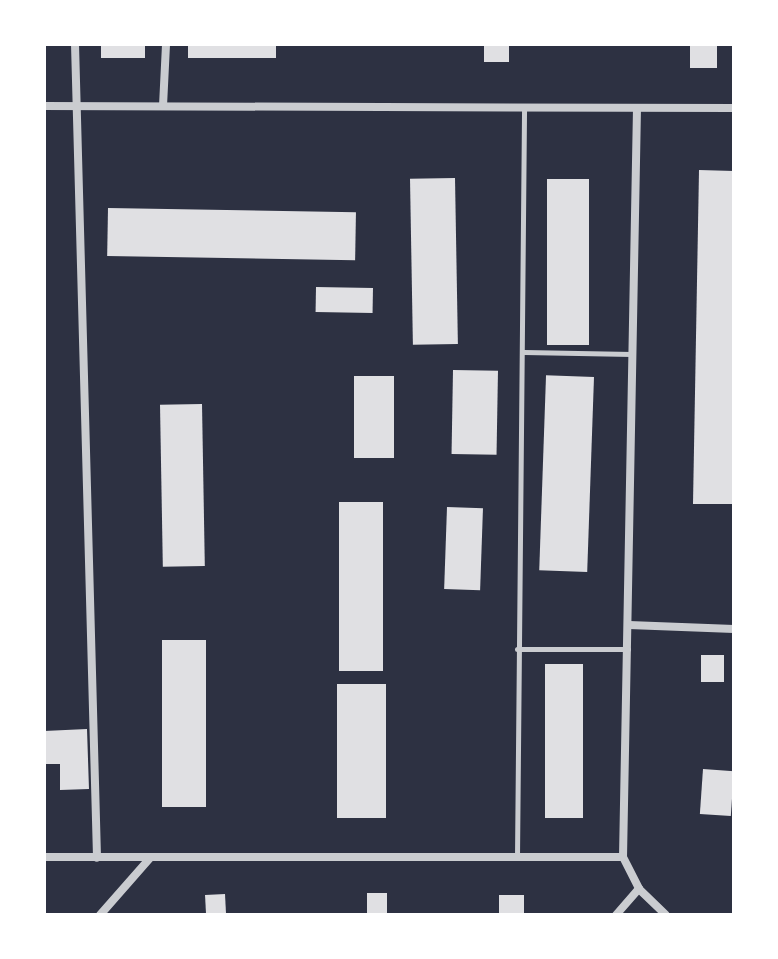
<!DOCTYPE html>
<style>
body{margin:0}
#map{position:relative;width:778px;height:959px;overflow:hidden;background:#2d3142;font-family:Helvetica,sans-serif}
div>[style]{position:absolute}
.building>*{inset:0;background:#e0e0e3;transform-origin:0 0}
.service>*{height:5px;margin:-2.5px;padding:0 2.5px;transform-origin:2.5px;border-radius:2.5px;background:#caccd0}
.minor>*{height:8px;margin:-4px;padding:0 4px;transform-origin:4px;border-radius:4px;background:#caccd0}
span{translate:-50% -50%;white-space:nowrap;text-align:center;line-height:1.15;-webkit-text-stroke:7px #fff;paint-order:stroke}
.frame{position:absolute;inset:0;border:46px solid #fff;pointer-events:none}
</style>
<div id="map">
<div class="building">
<i style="left:101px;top:44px;width:44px;height:14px"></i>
<i style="left:188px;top:44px;width:88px;height:14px"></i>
<i style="left:484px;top:44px;width:25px;height:18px"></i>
<i style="left:690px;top:44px;width:27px;height:24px"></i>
<i style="clip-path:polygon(699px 170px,734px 171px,734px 504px,693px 504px)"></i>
<i style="left:455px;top:178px;width:166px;height:45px;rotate:89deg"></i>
<i style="left:547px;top:179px;width:42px;height:166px"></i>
<i style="left:108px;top:208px;width:248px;height:48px;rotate:1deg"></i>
<i style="left:316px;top:287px;width:57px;height:25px;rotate:1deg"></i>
<i style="left:453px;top:370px;width:45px;height:84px;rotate:1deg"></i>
<i style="left:354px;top:376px;width:40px;height:82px"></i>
<i style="left:594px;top:377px;width:195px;height:48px;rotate:92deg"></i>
<i style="left:202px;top:404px;width:162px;height:42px;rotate:89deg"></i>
<i style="left:339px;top:502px;width:44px;height:169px"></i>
<i style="left:447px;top:507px;width:36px;height:82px;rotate:2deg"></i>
<i style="left:162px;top:640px;width:44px;height:167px"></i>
<i style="left:701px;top:655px;width:23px;height:27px"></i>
<i style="left:545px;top:664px;width:38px;height:154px"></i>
<i style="left:386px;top:684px;width:134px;height:49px;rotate:90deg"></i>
<i style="clip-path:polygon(87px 729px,89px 789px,60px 790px,60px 764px,44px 764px,44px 731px)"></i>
<i style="left:703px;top:769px;width:31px;height:45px;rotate:4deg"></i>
<i style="left:367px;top:893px;width:20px;height:21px"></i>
<i style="left:225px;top:894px;width:19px;height:20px;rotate:87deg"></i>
<i style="left:499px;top:895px;width:25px;height:20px"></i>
</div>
<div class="service">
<i style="left:524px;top:352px;width:108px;rotate:1.1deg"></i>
<i style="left:517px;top:649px;width:111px"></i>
<i style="left:517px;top:857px;width:749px;rotate:-89.46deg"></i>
</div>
<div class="minor">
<i style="left:75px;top:44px;width:814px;rotate:88.45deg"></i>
<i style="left:44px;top:106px;width:690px;rotate:0.17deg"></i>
<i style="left:163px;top:106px;width:62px;rotate:-87.2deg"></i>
<i style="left:637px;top:108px;width:749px;rotate:91.07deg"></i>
<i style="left:623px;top:857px;width:36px;rotate:63deg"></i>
<i style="left:639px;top:889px;width:37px;rotate:44deg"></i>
<i style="left:629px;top:625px;width:105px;rotate:2.2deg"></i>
<i style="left:44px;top:857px;width:579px"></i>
<i style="left:100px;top:915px;width:76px;rotate:-48.7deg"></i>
<i style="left:616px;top:915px;width:35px;rotate:-49deg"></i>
</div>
<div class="frame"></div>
</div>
